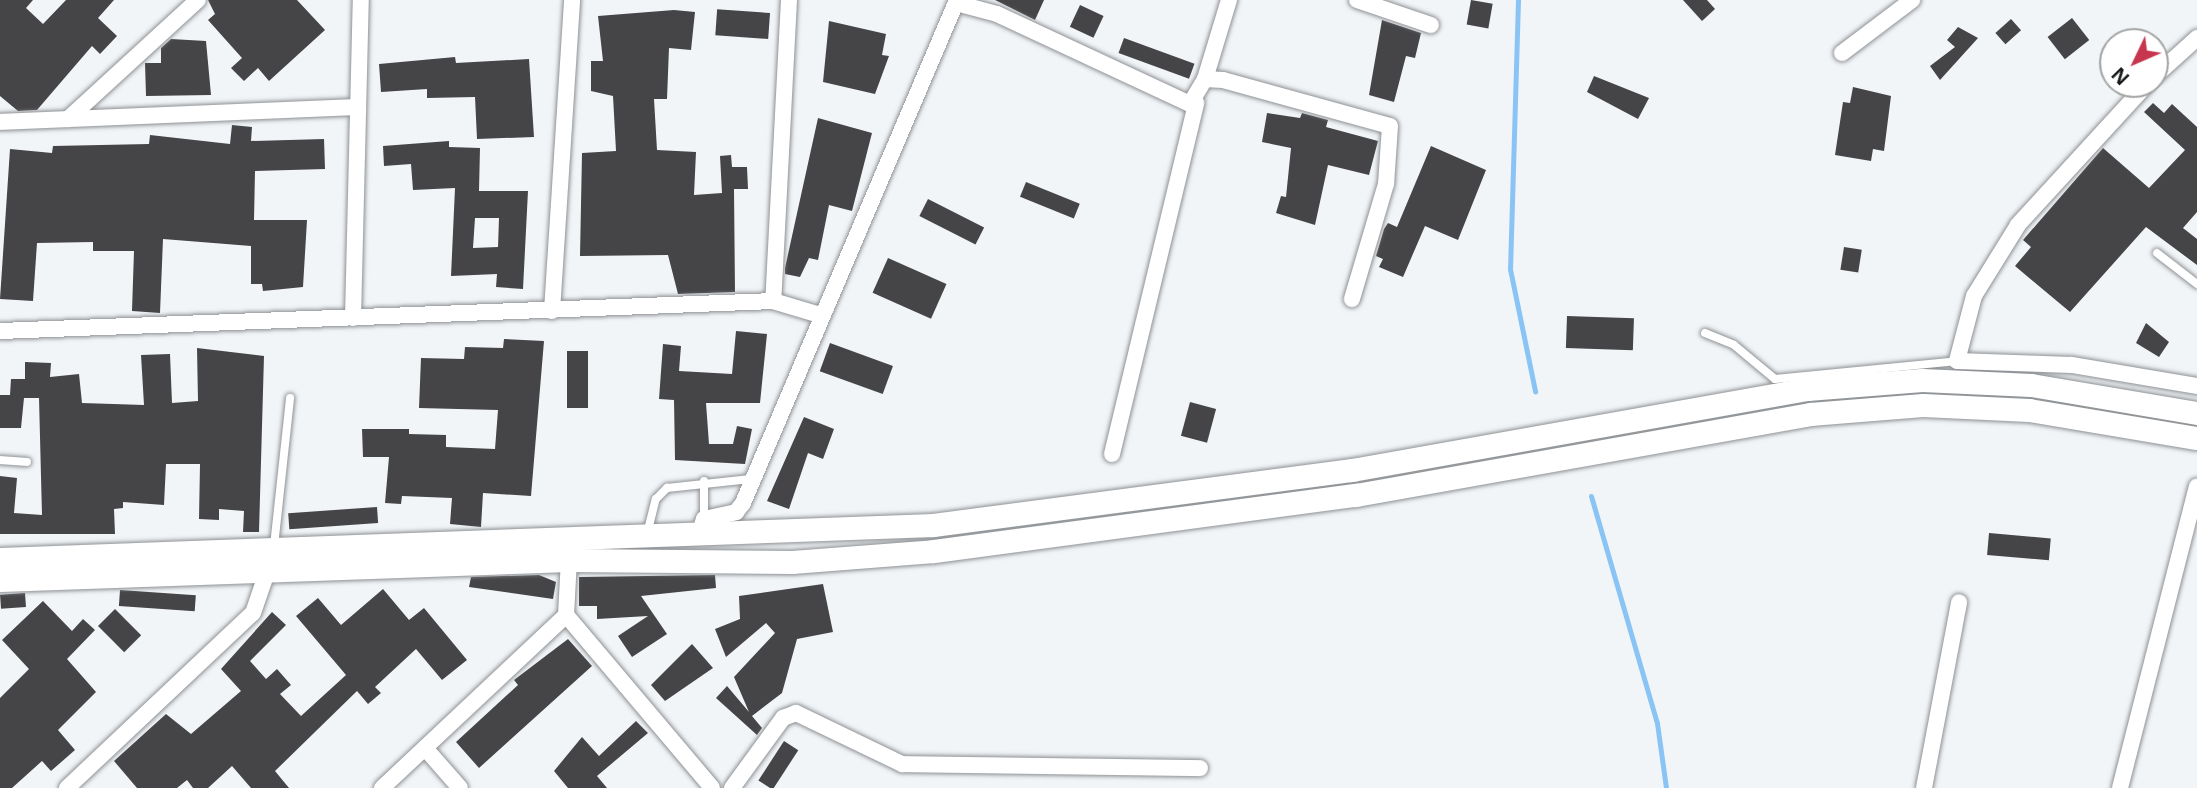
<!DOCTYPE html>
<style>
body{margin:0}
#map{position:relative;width:2197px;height:788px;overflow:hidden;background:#f2f5f8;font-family:"Open Sans",sans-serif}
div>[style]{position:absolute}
.stream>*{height:5px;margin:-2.5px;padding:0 2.5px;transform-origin:2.5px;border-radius:2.5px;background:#89c4f5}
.building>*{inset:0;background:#454447;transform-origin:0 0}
.roads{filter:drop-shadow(0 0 2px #8e9194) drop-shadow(0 0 2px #8e9194)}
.service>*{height:8px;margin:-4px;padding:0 4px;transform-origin:4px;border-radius:4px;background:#fff}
.minor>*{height:16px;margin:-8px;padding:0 8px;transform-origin:8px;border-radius:8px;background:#fff}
.secondary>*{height:23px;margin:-11.5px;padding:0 11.5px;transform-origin:11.5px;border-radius:11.5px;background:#fff}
span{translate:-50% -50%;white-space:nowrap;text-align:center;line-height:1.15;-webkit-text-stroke:7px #fff;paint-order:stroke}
.north{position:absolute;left:2099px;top:28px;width:70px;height:70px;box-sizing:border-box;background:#fff;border:2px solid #a3a4a4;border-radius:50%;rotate:226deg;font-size:19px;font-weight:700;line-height:28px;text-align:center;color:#1a1b1c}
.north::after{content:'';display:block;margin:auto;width:24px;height:32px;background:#c6364e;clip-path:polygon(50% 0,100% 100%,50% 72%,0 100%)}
</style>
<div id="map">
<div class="stream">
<i style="left:1518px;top:0;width:269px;rotate:91.7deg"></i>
<i style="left:1510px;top:269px;width:125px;rotate:78.4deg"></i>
<i style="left:1591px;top:496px;width:236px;rotate:73.8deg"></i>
<i style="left:1657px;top:723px;width:66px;rotate:82.1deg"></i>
</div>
<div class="building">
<i style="clip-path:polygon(0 0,33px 0,26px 8px,43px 24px,66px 0,114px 0,98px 18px,117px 36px,100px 54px,92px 46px,37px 110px,18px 111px,0 96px)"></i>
<i style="clip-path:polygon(208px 0,297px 0,325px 30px,269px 81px,258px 68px,244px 81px,231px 68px,242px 58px,208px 20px,215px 14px)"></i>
<i style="clip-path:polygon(995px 0,1044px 0,1035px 20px)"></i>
<i style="left:1471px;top:0;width:22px;height:25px;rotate:10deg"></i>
<i style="clip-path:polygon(1683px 0,1707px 0,1715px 9px,1702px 21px)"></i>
<i style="left:1080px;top:5px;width:26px;height:24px;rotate:25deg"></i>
<i style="clip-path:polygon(674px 10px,695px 12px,691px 50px,669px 48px,667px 99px,654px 99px,657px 150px,696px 152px,694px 195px,722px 193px,720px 156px,731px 155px,732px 167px,747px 167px,748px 189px,734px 189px,735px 292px,678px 294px,668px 255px,580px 256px,582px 153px,616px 151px,613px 96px,591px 91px,591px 61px,603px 61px,598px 16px)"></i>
<i style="left:770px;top:13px;width:26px;height:53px;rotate:94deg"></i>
<i style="left:2072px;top:18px;width:28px;height:31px;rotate:52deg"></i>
<i style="left:2011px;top:19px;width:15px;height:21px;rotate:48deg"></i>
<i style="clip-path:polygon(1382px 20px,1421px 33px,1415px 58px,1406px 56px,1394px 102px,1369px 95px)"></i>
<i style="clip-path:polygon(829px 21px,886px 34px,882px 55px,889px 56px,875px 94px,823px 82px)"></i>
<i style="clip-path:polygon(1958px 27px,1978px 38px,1940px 80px,1930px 66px,1955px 47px,1947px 40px)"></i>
<i style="left:1124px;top:38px;width:75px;height:16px;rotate:20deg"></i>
<i style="clip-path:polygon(171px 39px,206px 41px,211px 95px,146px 96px,145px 63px,161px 63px,161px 48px)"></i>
<i style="clip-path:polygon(455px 57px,456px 63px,529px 59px,534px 137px,477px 139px,475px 97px,427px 98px,427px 89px,381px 92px,379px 64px)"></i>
<i style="clip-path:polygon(1594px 76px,1649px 98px,1638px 119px,1587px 92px)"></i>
<i style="clip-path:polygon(1853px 87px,1891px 96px,1884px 151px,1873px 149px,1871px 161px,1835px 155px,1843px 102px,1850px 103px)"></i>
<i style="clip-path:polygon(2153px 103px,2164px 113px,2172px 104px,2197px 127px,2197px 212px,2183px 228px,2197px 239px,2197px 265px,2146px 227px,2070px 312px,2015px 266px,2031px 247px,2023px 240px,2103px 148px,2149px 188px,2185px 150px,2144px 112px)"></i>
<i style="clip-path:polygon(1267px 113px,1300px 118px,1302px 113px,1328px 120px,1326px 127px,1378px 141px,1369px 175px,1328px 165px,1315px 225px,1276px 213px,1281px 196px,1286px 197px,1291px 148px,1262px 142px)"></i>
<i style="clip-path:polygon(818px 118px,872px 133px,852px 211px,829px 205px,818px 260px,809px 258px,800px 277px,785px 274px,785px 268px)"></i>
<i style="clip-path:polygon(232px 125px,252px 127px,251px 141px,324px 139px,325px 169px,255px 171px,254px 220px,307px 220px,303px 287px,263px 291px,262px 284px,251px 284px,251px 246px,163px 239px,160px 313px,132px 311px,134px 251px,93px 251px,93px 242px,37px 243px,33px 301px,0 299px,10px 149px,52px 153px,53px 146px,149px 144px,150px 135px,230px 144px)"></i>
<i style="clip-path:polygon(evenodd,449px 141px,449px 147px,480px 148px,479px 191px,528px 191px,523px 289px,496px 287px,497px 274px,451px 276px,455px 188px,413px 190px,411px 164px,384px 166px,383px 146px,449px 141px,475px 218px,499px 218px,498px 247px,473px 248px,475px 218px)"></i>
<i style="clip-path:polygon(1431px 146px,1486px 170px,1458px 240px,1425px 226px,1403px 277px,1379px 267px,1383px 259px,1376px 256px,1384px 229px,1388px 223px,1397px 227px)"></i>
<i style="left:1026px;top:182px;width:58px;height:16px;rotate:22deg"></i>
<i style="left:928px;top:199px;width:63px;height:19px;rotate:27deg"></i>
<i style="left:1844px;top:247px;width:18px;height:23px;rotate:9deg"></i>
<i style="left:888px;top:258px;width:64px;height:38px;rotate:24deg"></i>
<i style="left:1567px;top:316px;width:67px;height:32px;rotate:2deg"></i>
<i style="clip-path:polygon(2146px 323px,2169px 342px,2159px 357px,2136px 343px)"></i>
<i style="clip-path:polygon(736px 331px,767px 334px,760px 403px,706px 403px,709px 444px,733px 444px,737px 426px,752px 429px,745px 464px,675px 460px,674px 400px,659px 399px,663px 344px,681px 346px,679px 371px,732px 374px)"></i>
<i style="clip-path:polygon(504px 339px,544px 341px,531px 496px,483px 493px,481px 527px,450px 524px,452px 498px,402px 496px,401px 504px,385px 503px,389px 457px,363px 457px,362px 429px,409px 429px,409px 434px,446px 435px,446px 447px,495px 449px,498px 410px,419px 408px,421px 358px,464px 359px,465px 347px,503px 348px)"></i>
<i style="left:830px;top:343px;width:67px;height:30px;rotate:20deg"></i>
<i style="clip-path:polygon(197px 348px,264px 356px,259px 532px,243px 532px,244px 511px,219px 509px,219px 520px,199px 519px,200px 464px,166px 464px,164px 505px,123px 502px,123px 508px,114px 509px,115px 534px,0 534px,0 476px,17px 478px,14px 513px,42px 515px,39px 398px,24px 398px,21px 428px,0 428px,0 395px,10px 395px,11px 379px,25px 379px,25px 362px,51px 363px,50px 377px,79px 374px,82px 403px,144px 405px,141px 355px,170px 354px,172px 403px,198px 401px)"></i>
<i style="left:567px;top:351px;width:21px;height:57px"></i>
<i style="left:1190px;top:402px;width:27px;height:35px;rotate:15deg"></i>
<i style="clip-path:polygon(804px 417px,834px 429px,823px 459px,808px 453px,789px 509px,767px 501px)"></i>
<i style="left:377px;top:507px;width:16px;height:89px;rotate:86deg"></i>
<i style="left:1989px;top:533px;width:62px;height:22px;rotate:5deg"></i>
<i style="clip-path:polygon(539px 575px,556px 582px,553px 599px,469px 587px,471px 577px)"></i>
<i style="clip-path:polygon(715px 575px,716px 588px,641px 596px,667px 634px,632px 657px,618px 636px,648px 616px,597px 619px,597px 606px,579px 606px,579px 577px)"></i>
<i style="clip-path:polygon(823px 584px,833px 632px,797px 639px,782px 693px,752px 716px,762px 728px,757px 735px,716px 698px,727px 686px,749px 712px,734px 677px,775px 633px,766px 623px,726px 657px,715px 629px,740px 619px,739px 596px)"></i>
<i style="clip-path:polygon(383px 589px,409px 620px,424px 608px,467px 660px,442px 680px,416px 649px,375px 687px,381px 693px,368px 704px,357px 691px,275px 771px,289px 788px,251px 788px,232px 766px,208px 788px,193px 788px,187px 780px,177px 788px,137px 788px,114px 761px,166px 714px,191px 734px,241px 691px,221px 669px,272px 612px,286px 625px,250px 661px,266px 679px,277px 669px,291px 685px,280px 694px,301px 716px,346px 675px,296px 616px,318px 598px,341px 625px)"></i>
<i style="left:120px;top:590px;width:76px;height:16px;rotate:4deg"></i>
<i style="left:25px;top:593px;width:14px;height:25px;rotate:86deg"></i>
<i style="clip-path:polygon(43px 601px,72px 631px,83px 619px,95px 630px,67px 659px,96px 692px,58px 730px,75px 750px,51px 771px,42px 761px,12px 788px,0 788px,0 698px,29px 669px,2px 640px)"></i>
<i style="left:115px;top:609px;width:37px;height:24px;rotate:45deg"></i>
<i style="clip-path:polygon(568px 639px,592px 666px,479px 768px,456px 742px,518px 685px,514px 680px)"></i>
<i style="clip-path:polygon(692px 644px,713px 668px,665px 701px,651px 685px)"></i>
<i style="clip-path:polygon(636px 721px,648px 733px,597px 776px,607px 788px,568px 788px,554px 771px,582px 737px,599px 756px)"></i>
<i style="left:784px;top:741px;width:17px;height:47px;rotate:33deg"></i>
</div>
<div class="roads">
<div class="service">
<i style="left:2157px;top:253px;width:51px;rotate:37.8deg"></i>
<i style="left:1705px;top:333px;width:31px;rotate:22deg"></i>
<i style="left:1734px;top:345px;width:53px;rotate:39.7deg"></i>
<i style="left:1775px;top:379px;width:183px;rotate:-5.6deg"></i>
<i style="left:0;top:460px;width:27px;rotate:4deg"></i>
<i style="left:704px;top:481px;width:38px;rotate:90deg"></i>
<i style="left:647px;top:534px;width:36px;rotate:-76deg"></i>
<i style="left:656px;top:499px;width:16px;rotate:-45deg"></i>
<i style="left:667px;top:488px;width:84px;rotate:-6.1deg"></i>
<i style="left:274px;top:546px;width:149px;rotate:-83.8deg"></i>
</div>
<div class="minor">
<i style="left:789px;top:0;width:301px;rotate:93deg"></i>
<i style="left:773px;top:301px;width:49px;rotate:16.6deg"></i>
<i style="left:1357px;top:0;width:78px;rotate:18.7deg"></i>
<i style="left:956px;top:3px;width:42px;rotate:15deg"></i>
<i style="left:997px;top:14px;width:213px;rotate:25deg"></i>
<i style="left:1190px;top:104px;width:29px;rotate:-59deg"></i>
<i style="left:1205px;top:79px;width:18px;rotate:3deg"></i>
<i style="left:1223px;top:80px;width:173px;rotate:15.4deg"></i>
<i style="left:1390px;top:126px;width:58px;rotate:93.9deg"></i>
<i style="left:1386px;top:184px;width:120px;rotate:106.5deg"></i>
<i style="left:1842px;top:53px;width:88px;rotate:-37.1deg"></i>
<i style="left:2155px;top:76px;width:57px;rotate:-42.1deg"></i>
<i style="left:1205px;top:79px;width:83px;rotate:-73.1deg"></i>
<i style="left:2147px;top:84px;width:191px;rotate:132.5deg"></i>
<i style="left:2018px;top:225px;width:84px;rotate:121.8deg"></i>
<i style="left:1974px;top:296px;width:67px;rotate:104.7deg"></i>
<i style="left:1957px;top:361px;width:115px;rotate:2deg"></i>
<i style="left:2072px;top:365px;width:127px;rotate:9.5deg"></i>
<i style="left:68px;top:119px;width:176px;rotate:-42.5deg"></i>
<i style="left:0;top:122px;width:355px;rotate:-2.4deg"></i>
<i style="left:552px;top:311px;width:312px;rotate:-86.3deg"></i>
<i style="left:353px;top:318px;width:318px;rotate:-88.6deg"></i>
<i style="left:0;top:331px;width:774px;rotate:-2.22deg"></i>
<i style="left:1112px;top:454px;width:361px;rotate:-76.5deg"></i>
<i style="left:699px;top:535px;width:17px;rotate:-73deg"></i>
<i style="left:704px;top:519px;width:33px;rotate:-12deg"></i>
<i style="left:736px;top:512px;width:11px;rotate:-52deg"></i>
<i style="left:743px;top:503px;width:547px;rotate:-66.95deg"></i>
<i style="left:566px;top:615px;width:226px;rotate:49.8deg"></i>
<i style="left:425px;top:748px;width:53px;rotate:48.8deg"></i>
<i style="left:67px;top:788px;width:255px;rotate:-43.3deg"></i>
<i style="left:253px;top:613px;width:43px;rotate:-71.1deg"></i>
<i style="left:382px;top:788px;width:253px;rotate:-43.2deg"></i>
<i style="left:566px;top:615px;width:55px;rotate:-86.9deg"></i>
<i style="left:732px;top:788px;width:87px;rotate:-53.9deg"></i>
<i style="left:783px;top:718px;width:14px;rotate:-21deg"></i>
<i style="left:796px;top:713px;width:118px;rotate:25.7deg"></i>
<i style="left:902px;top:764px;width:298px;rotate:0.8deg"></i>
<i style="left:1924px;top:788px;width:189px;rotate:-79.3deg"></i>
<i style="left:2120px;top:788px;width:311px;rotate:-75.7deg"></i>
</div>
<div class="secondary">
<i style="left:0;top:559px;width:934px;rotate:-2.09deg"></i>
<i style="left:933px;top:525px;width:423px;rotate:-7.5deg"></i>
<i style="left:1352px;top:470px;width:462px;rotate:-10.1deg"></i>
<i style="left:1807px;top:389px;width:115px;rotate:-4.5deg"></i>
<i style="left:1922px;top:380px;width:109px;rotate:2.6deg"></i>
<i style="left:2031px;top:385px;width:168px;rotate:9.6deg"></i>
<i style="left:0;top:580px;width:569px;rotate:-2.01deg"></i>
<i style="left:569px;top:560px;width:223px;rotate:0.5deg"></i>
<i style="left:792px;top:562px;width:142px;rotate:-4.4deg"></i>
<i style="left:934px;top:551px;width:426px;rotate:-7.6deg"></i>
<i style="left:1356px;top:495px;width:461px;rotate:-10.1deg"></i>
<i style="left:1810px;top:414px;width:113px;rotate:-4.6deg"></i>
<i style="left:1923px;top:405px;width:106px;rotate:2.7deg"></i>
<i style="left:2029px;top:410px;width:170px;rotate:9.5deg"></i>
</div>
</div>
<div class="north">N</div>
</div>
